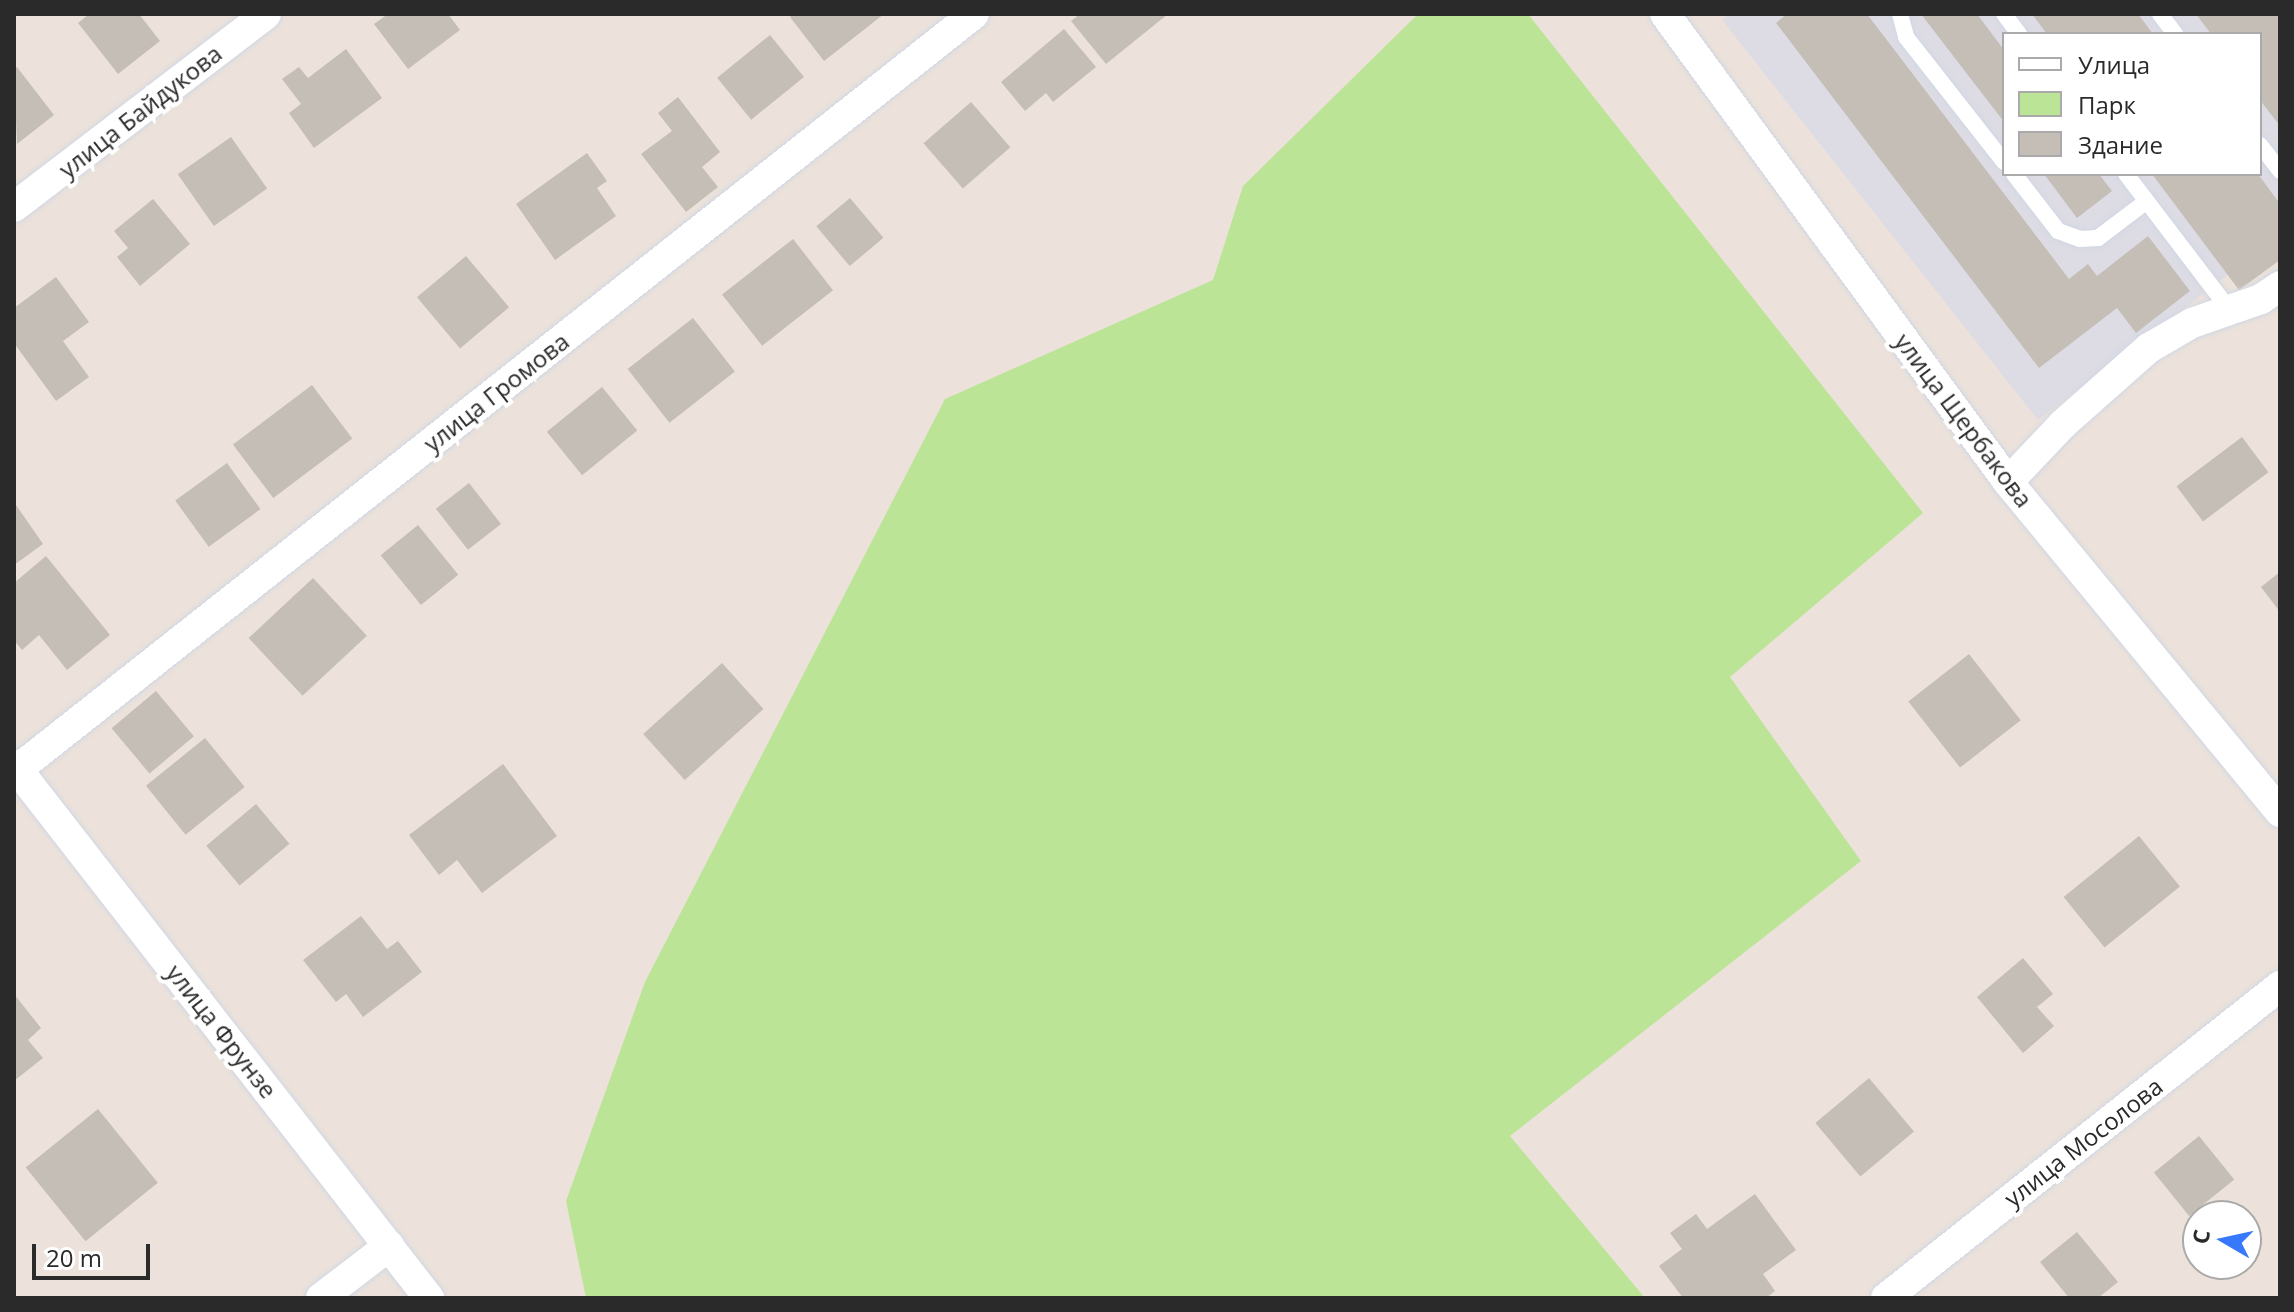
<!DOCTYPE html>
<meta charset="utf-8">
<style>
body{margin:0}
#map{position:relative;width:2294px;height:1312px;overflow:hidden;background:#ece2db;font-family:"Open Sans",sans-serif}
div>[style]{position:absolute}
.industrial>*{inset:0;background:#dddce4}
.green>*{inset:0;background:#bce497}
.building>*{inset:0;background:#c4beb7;transform-origin:0 0}
.roads{filter:drop-shadow(0 0 2px #d1d7e3) drop-shadow(0 0 2px #d1d7e3)}
.lane>*{height:16px;margin:-8px;padding:0 8px;transform-origin:8px;border-radius:8px;background:#fff}
.street>*{height:30px;margin:-15px;padding:0 15px;transform-origin:15px;border-radius:15px;background:#fff}
span{translate:-50% -50%;white-space:nowrap;text-align:center;line-height:1.15;-webkit-text-stroke:8px #fff;paint-order:stroke}
.street-label{font-size:24px;color:#2a2a2a}
.frame{position:absolute;inset:0;border:16px solid #2a2a2a;pointer-events:none}
.legend{position:absolute;left:2002px;top:32px;width:260px;height:144px;box-sizing:border-box;background:#fff;border:2px solid #aaa;margin:0;padding:10px 14px;list-style:none;font-size:24px;color:#2a2a2a}
.legend li{display:flex;align-items:center;gap:16px;height:40px}
.legend b{width:40px;border:2px solid #aaa}
.north{position:absolute;left:2182px;top:1200px;width:80px;height:80px;box-sizing:border-box;background:#fff;border:2px solid #aaa;border-radius:50%;rotate:279deg;font-size:22px;font-weight:700;line-height:32px;text-align:center;color:#2a2a2a}
.north::after{content:'';display:block;margin:auto;width:28px;height:36px;background:#3878fc;clip-path:polygon(50% 0,100% 100%,50% 72%,0 100%)}
.scale{position:absolute;left:32px;top:1244px;width:118px;height:36px;box-sizing:border-box;border:4px solid #2a2a2a;border-top:0;padding-left:10px;font-size:24px;line-height:28px;white-space:nowrap;color:#2a2a2a;-webkit-text-stroke:6px #fff;paint-order:stroke}
</style>
<div id="map">
<div class="industrial">
<i style="clip-path:polygon(evenodd,1730px 14px,2280px 14px,2280px 235px,2038px 420px,1722px 20px,1730px 14px,2004px 34px,2260px 34px,2260px 174px,2004px 174px,2004px 34px)"></i>
</div>
<div class="green">
<i style="clip-path:polygon(1418px 14px,1528px 14px,1923px 513px,1730px 677px,1861px 861px,1510px 1136px,1645px 1298px,586px 1298px,566px 1201px,645px 982px,945px 399px,1213px 280px,1243px 186px)"></i>
</div>
<div class="building">
<i style="clip-path:polygon(89px 14px,139px 14px,160px 41px,118px 74px,78px 23px)"></i>
<i style="clip-path:polygon(388px 14px,448px 14px,460px 30px,408px 69px,374px 24px)"></i>
<i style="clip-path:polygon(793px 14px,884px 14px,824px 61px,790px 17px)"></i>
<i style="clip-path:polygon(1080px 14px,1168px 14px,1106px 64px,1071px 21px)"></i>
<i style="clip-path:polygon(1787px 14px,1867px 14px,2069px 279px,2088px 264px,2097px 276px,2148px 236px,2190px 291px,2136px 333px,2117px 308px,2039px 368px,1776px 23px)"></i>
<i style="clip-path:polygon(1921px 14px,1977px 14px,2004px 50px,2004px 122px)"></i>
<i style="clip-path:polygon(2032px 14px,2138px 14px,2153px 34px,2047px 34px)"></i>
<i style="clip-path:polygon(2196px 14px,2280px 14px,2280px 126px,2260px 100px,2260px 34px,2211px 34px)"></i>
<i style="clip-path:polygon(1064px 29px,1096px 67px,1053px 102px,1046px 93px,1025px 111px,1001px 82px)"></i>
<i style="left:770px;top:35px;width:54px;height:68px;rotate:51deg"></i>
<i style="clip-path:polygon(346px 49px,382px 98px,314px 148px,289px 113px,301px 104px,282px 79px,299px 67px,308px 78px)"></i>
<i style="clip-path:polygon(17px 67px,54px 115px,17px 144px,14px 69px)"></i>
<i style="clip-path:polygon(678px 97px,720px 152px,702px 167px,718px 187px,686px 212px,641px 154px,672px 131px,658px 113px)"></i>
<i style="left:971px;top:102px;width:60px;height:63px;rotate:49deg"></i>
<i style="left:231px;top:137px;width:63px;height:65px;rotate:55deg"></i>
<i style="clip-path:polygon(587px 153px,607px 181px,597px 188px,616px 216px,555px 260px,516px 204px)"></i>
<i style="clip-path:polygon(2044px 174px,2099px 174px,2112px 191px,2077px 218px)"></i>
<i style="clip-path:polygon(2152px 174px,2258px 174px,2280px 204px,2280px 260px,2239px 290px)"></i>
<i style="left:850px;top:198px;width:52px;height:44px;rotate:50deg"></i>
<i style="clip-path:polygon(153px 199px,190px 244px,140px 286px,117px 257px,128px 248px,114px 231px)"></i>
<i style="left:793px;top:239px;width:65px;height:90px;rotate:52deg"></i>
<i style="left:466px;top:256px;width:67px;height:64px;rotate:50deg"></i>
<i style="clip-path:polygon(56px 277px,89px 322px,63px 341px,89px 377px,56px 401px,14px 343px,14px 308px)"></i>
<i style="left:693px;top:318px;width:68px;height:83px;rotate:52deg"></i>
<i style="left:312px;top:385px;width:67px;height:99px;rotate:53deg"></i>
<i style="left:602px;top:387px;width:56px;height:71px;rotate:51deg"></i>
<i style="left:2242px;top:437px;width:44px;height:82px;rotate:53deg"></i>
<i style="left:227px;top:463px;width:57px;height:64px;rotate:54deg"></i>
<i style="left:469px;top:483px;width:52px;height:42px;rotate:52deg"></i>
<i style="clip-path:polygon(14px 502px,43px 544px,14px 565px)"></i>
<i style="left:418px;top:525px;width:64px;height:48px;rotate:51deg"></i>
<i style="clip-path:polygon(46px 556px,110px 635px,67px 670px,39px 635px,22px 650px,14px 640px,14px 583px)"></i>
<i style="clip-path:polygon(2280px 572px,2280px 612px,2261px 587px)"></i>
<i style="left:313px;top:578px;width:79px;height:88px;rotate:47deg"></i>
<i style="left:1969px;top:654px;width:84px;height:77px;rotate:52deg"></i>
<i style="left:722px;top:663px;width:62px;height:106px;rotate:48deg"></i>
<i style="left:156px;top:691px;width:59px;height:58px;rotate:50deg"></i>
<i style="left:205px;top:738px;width:63px;height:76px;rotate:51deg"></i>
<i style="clip-path:polygon(503px 764px,557px 836px,482px 893px,457px 860px,439px 875px,409px 835px)"></i>
<i style="left:256px;top:804px;width:52px;height:65px;rotate:50deg"></i>
<i style="left:2139px;top:836px;width:65px;height:97px;rotate:51deg"></i>
<i style="clip-path:polygon(361px 916px,387px 949px,398px 941px,422px 972px,363px 1017px,346px 994px,336px 1002px,303px 960px)"></i>
<i style="clip-path:polygon(2023px 958px,2053px 994px,2037px 1007px,2054px 1026px,2023px 1053px,1977px 997px)"></i>
<i style="clip-path:polygon(14px 994px,41px 1028px,28px 1040px,43px 1058px,14px 1081px)"></i>
<i style="left:1869px;top:1078px;width:70px;height:70px;rotate:50deg"></i>
<i style="left:98px;top:1109px;width:95px;height:93px;rotate:51deg"></i>
<i style="left:2199px;top:1136px;width:56px;height:58px;rotate:51deg"></i>
<i style="clip-path:polygon(1755px 1194px,1796px 1250px,1763px 1274px,1775px 1291px,1766px 1298px,1683px 1298px,1659px 1266px,1682px 1249px,1670px 1233px,1696px 1214px,1707px 1229px)"></i>
<i style="clip-path:polygon(2077px 1232px,2118px 1282px,2098px 1298px,2069px 1298px,2040px 1262px)"></i>
</div>
<div class="roads">
<div class="lane">
<i style="left:1900px;top:14px;width:24px;rotate:75deg"></i>
<i style="left:1906px;top:37px;width:159px;rotate:51.9deg"></i>
<i style="left:2004px;top:14px;width:25px;rotate:53deg"></i>
<i style="left:2160px;top:14px;width:25px;rotate:53deg"></i>
<i style="left:2260px;top:145px;width:33px;rotate:52deg"></i>
<i style="left:2014px;top:174px;width:72px;rotate:52.3deg"></i>
<i style="left:2058px;top:231px;width:23px;rotate:20deg"></i>
<i style="left:2080px;top:239px;width:18px;rotate:-3deg"></i>
<i style="left:2098px;top:238px;width:61px;rotate:-37.1deg"></i>
<i style="left:2126px;top:174px;width:173px;rotate:52.7deg"></i>
</div>
<div class="street">
<i style="left:1665px;top:14px;width:580px;rotate:53.76deg"></i>
<i style="left:2008px;top:482px;width:428px;rotate:50.5deg"></i>
<i style="left:14px;top:207px;width:317px;rotate:-37.4deg"></i>
<i style="left:2008px;top:482px;width:80px;rotate:-46.5deg"></i>
<i style="left:2063px;top:424px;width:115px;rotate:-41.5deg"></i>
<i style="left:2149px;top:348px;width:50px;rotate:-30.2deg"></i>
<i style="left:2192px;top:323px;width:73px;rotate:-19.2deg"></i>
<i style="left:2261px;top:299px;width:23px;rotate:-34deg"></i>
<i style="left:14px;top:765px;width:676px;rotate:52.1deg"></i>
<i style="left:18px;top:769px;width:1218px;rotate:-38.3deg"></i>
<i style="left:321px;top:1298px;width:86px;rotate:-37.4deg"></i>
<i style="left:1886px;top:1298px;width:503px;rotate:-38.37deg"></i>
</div>
</div>
<div class="street-label">
<span style="left:140px;top:111px;rotate:-38deg">улица Байдукова</span>
<span style="left:496px;top:392px;rotate:-38deg">улица Громова</span>
<span style="left:1964px;top:420px;rotate:53deg">улица Щербакова</span>
<span style="left:222px;top:1031px;rotate:52deg">улица Фрунзе</span>
<span style="left:2083px;top:1142px;rotate:-38deg">улица Мосолова</span>
</div>
<div class="frame"></div>
<ul class="legend">
<li><b style="height:10px;background:#fff"></b>Улица</li>
<li><b style="height:22px;background:#bce497"></b>Парк</li>
<li><b style="height:22px;background:#c4beb7"></b>Здание</li>
</ul>
<div class="north">С</div>
<div class="scale">20 m</div>
</div>
